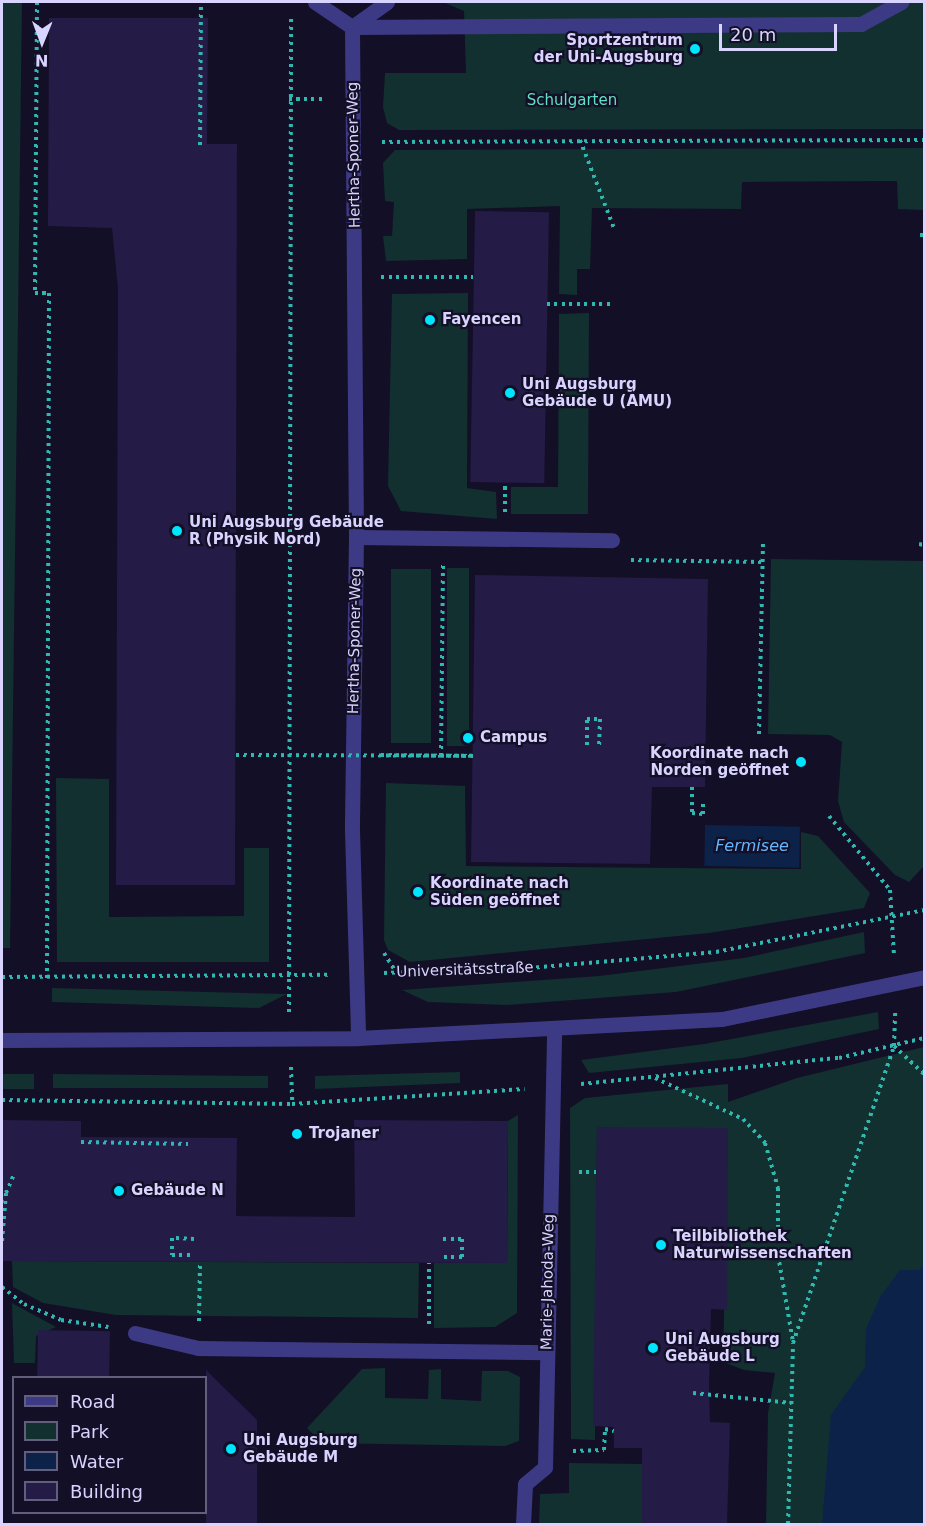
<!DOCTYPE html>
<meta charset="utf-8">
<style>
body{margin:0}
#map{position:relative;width:926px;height:1526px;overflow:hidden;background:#130f26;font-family:"DejaVu Sans",sans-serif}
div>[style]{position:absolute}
.green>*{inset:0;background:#12302f;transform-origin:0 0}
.water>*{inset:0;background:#0c2248;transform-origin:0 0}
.building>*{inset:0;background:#241b47;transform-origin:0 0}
.path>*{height:4px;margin-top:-2px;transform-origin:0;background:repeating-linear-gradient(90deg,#2fb8b0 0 3px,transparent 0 7.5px)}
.lane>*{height:15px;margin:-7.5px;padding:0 7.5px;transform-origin:7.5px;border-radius:7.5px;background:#3d3a85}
.street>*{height:15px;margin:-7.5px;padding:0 7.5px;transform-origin:7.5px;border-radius:7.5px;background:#3d3a85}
.path-bridge>*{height:4px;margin-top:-2px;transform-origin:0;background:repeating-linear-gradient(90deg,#2fb8b0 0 3px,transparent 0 7.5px)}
.dots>*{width:16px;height:16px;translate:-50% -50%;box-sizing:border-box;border:3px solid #130f26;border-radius:50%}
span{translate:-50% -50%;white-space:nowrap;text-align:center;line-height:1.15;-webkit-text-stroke:4.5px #130f26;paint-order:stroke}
.poi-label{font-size:15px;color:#d9d4ff;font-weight:700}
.right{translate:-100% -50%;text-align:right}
.left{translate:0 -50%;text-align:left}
.park-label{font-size:15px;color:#5fe0c0}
.street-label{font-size:15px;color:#d9d4ff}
.water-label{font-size:16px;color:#62b6ff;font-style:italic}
.frame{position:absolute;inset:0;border:3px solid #d9d4ff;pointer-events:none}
.legend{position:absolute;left:12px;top:1376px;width:195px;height:138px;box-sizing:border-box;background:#130f26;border:2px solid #625e7d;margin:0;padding:8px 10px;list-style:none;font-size:18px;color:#d9d4ff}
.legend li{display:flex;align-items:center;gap:12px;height:30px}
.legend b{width:30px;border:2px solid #625e7d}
.north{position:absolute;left:12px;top:12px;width:60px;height:60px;-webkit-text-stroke:4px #130f26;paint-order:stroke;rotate:181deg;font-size:16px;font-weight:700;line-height:24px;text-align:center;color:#d9d4ff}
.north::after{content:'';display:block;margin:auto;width:21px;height:27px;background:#d9d4ff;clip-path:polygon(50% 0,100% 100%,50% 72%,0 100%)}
.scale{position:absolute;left:719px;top:24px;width:118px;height:27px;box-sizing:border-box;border:3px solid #d9d4ff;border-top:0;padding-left:8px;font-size:18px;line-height:21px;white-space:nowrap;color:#d9d4ff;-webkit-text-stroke:4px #130f26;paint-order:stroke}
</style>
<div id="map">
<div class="green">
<i style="clip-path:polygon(2px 2px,22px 2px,10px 948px,2px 948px)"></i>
<i style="clip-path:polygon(443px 2px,924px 2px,924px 129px,399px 130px,387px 123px,383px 107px,385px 73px,466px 73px,464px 11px)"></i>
<i style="clip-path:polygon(924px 148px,924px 210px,898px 209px,897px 181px,742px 182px,741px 209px,592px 208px,590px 269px,577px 269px,577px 295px,559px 294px,560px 206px,467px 209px,467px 259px,386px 261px,383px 236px,392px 236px,394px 202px,385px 201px,383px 163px,395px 150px)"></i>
<i style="clip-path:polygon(468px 293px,467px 488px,496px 492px,497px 519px,401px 511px,388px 486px,392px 294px)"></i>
<i style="clip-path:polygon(589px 313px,588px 514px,511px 514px,511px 487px,558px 487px,559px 314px)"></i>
<i style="clip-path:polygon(771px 559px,924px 561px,924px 866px,909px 882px,895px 875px,844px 822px,838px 801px,842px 742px,830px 735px,768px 734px)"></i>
<i style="left:447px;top:568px;width:22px;height:178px"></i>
<i style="left:391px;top:569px;width:40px;height:174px"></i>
<i style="clip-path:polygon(56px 778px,109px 779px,109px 917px,244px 916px,244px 848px,269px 848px,269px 962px,57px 962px)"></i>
<i style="clip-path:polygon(386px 783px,465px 786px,466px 866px,801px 869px,801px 832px,818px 836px,870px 893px,864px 908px,709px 933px,410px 962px,388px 950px,384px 940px)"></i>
<i style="clip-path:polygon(864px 932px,865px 953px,676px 992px,507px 1005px,428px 1002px,402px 990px,599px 976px,744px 958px)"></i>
<i style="clip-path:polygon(52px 988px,287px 994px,259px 1008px,52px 1002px)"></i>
<i style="clip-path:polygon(878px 1012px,879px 1029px,742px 1058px,589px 1073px,581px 1060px,704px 1044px)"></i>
<i style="clip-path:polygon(924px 1047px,924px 1524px,766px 1524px,768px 1413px,775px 1373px,744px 1370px,723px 1362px,728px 1128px,597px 1128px,595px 1440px,571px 1439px,570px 1108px,585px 1098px,728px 1084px,728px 1102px,797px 1078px)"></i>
<i style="clip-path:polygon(460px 1072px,460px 1083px,315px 1089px,315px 1076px)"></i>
<i style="left:2px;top:1074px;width:32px;height:15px"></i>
<i style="clip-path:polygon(53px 1074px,268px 1076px,268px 1088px,53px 1088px)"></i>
<i style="clip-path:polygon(518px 1115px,517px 1313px,495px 1327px,434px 1328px,434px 1263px,507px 1263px,508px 1121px)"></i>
<i style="clip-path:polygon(12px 1261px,419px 1263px,418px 1318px,116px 1315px,43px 1303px,13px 1287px)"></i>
<i style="clip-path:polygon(12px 1303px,56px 1327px,36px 1336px,35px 1363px,14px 1363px)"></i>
<i style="clip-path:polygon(385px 1368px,385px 1398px,428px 1399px,429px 1370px,441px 1369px,441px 1399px,481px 1401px,482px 1371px,508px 1371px,520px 1377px,519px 1441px,505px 1446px,322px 1443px,307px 1428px,362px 1369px)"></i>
<i style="clip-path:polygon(569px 1463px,642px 1464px,642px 1524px,539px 1524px,540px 1494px,569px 1493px)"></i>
</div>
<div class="water">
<i style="left:705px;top:825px;width:95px;height:41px;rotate:1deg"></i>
<i style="clip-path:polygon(924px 1265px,924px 1524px,822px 1524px,831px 1415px,865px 1367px,866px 1329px,880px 1297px,900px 1270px,919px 1270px)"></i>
</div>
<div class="building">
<i style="clip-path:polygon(49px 18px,208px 18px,207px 144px,237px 144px,235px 885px,116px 885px,118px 289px,112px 228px,48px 226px)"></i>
<i style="left:475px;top:211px;width:74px;height:271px;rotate:1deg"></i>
<i style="clip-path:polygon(475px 575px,708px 579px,705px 787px,652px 787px,650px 864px,471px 862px)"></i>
<i style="clip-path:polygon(2px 1120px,81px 1121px,81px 1137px,237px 1138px,236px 1216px,355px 1217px,354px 1120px,508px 1121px,507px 1263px,2px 1261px)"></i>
<i style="clip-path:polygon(597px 1127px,728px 1128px,727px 1310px,711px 1309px,709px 1386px,710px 1422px,730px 1423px,727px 1524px,642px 1524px,642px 1448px,614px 1448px,614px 1427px,593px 1426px)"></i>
<i style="left:38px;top:1330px;width:72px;height:47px;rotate:1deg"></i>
<i style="clip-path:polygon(206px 1370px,257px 1420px,257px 1524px,206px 1524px)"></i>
</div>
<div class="path">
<i style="left:37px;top:2px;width:291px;rotate:90.4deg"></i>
<i style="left:35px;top:293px;width:14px"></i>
<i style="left:49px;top:293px;width:685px;rotate:90.17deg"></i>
<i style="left:289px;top:99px;width:36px"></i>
<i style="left:580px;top:140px;width:94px;rotate:68.9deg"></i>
<i style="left:382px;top:142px;width:542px;rotate:-0.21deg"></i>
<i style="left:200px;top:145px;width:143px;rotate:-89.6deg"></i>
<i style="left:920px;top:235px;width:4px"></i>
<i style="left:381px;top:277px;width:92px"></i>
<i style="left:547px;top:304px;width:66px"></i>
<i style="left:505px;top:512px;width:30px;rotate:-90deg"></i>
<i style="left:919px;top:544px;width:5px;rotate:11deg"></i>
<i style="left:631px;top:560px;width:131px;rotate:0.9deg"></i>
<i style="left:759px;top:734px;width:191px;rotate:-88.8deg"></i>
<i style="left:587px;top:745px;width:26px;rotate:-90deg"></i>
<i style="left:587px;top:719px;width:13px"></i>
<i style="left:600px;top:719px;width:26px;rotate:92deg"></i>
<i style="left:381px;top:755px;width:92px;rotate:0.6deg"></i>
<i style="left:441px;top:756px;width:192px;rotate:-89.4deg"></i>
<i style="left:692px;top:787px;width:26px;rotate:90deg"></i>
<i style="left:692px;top:813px;width:11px;rotate:5deg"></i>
<i style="left:703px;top:814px;width:12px;rotate:-90deg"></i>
<i style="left:829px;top:816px;width:96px;rotate:50.5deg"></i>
<i style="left:890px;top:890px;width:65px;rotate:86.5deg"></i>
<i style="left:384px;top:953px;width:22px;rotate:58deg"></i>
<i style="left:384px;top:973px;width:145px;rotate:-2deg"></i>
<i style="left:529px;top:968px;width:188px;rotate:-4.9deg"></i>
<i style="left:716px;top:952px;width:212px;rotate:-11.4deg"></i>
<i style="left:2px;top:977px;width:327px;rotate:-0.4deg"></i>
<i style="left:289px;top:1012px;width:995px;rotate:-89.88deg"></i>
<i style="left:894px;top:1046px;width:41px;rotate:43deg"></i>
<i style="left:291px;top:1067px;width:37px;rotate:88deg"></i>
<i style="left:655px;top:1078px;width:97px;rotate:25deg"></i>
<i style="left:743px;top:1119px;width:33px;rotate:47deg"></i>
<i style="left:765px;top:1143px;width:47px;rotate:73.9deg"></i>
<i style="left:778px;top:1188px;width:67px;rotate:90deg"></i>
<i style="left:778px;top:1255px;width:88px;rotate:80.2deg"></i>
<i style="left:581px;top:1084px;width:259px;rotate:-5.8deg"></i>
<i style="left:839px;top:1058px;width:87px;rotate:-13.2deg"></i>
<i style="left:2px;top:1100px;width:290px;rotate:0.8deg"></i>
<i style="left:292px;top:1104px;width:233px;rotate:-3.7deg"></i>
<i style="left:81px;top:1142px;width:107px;rotate:1.1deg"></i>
<i style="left:579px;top:1172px;width:17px"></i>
<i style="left:194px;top:1239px;width:22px;rotate:-177deg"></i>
<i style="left:172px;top:1238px;width:17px;rotate:90deg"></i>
<i style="left:172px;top:1255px;width:22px"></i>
<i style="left:443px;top:1239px;width:19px"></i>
<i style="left:462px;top:1239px;width:18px;rotate:90deg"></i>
<i style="left:462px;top:1257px;width:19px;rotate:180deg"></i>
<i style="left:2px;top:1241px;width:48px;rotate:-85.2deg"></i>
<i style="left:6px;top:1193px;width:21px;rotate:-67deg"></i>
<i style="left:2px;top:1287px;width:28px;rotate:38deg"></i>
<i style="left:24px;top:1304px;width:40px;rotate:23.4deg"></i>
<i style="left:61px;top:1320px;width:48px;rotate:8.5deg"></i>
<i style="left:199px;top:1321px;width:59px;rotate:-89deg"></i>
<i style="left:429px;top:1324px;width:61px;rotate:-90deg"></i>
<i style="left:693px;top:1393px;width:99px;rotate:5.8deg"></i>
<i style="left:573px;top:1451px;width:31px;rotate:-2deg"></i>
<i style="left:604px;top:1450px;width:21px;rotate:-87deg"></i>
<i style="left:605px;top:1429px;width:9px;rotate:13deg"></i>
<i style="left:788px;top:1524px;width:181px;rotate:-88.4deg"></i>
<i style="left:793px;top:1343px;width:314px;rotate:-71.2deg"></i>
<i style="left:894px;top:1046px;width:35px;rotate:-88deg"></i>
</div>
<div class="lane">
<i style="left:352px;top:27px;width:509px;rotate:-0.34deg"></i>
<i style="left:861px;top:24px;width:46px;rotate:-28.8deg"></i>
<i style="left:356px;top:537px;width:256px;rotate:0.7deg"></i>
<i style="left:135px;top:1333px;width:65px;rotate:13.4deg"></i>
<i style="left:198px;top:1348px;width:349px;rotate:0.7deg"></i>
<i style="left:523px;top:1524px;width:40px;rotate:-87.1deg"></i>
<i style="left:525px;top:1484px;width:26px;rotate:-40deg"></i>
<i style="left:545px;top:1467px;width:438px;rotate:-88.8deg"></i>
</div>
<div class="street">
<i style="left:315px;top:2px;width:45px;rotate:34deg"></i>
<i style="left:352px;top:27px;width:510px;rotate:89.55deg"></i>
<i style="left:356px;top:537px;width:293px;rotate:90.8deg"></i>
<i style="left:352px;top:830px;width:208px;rotate:88.3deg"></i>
<i style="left:352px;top:27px;width:43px;rotate:-35.5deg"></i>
<i style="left:2px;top:1040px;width:356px;rotate:-0.3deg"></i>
<i style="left:358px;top:1038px;width:364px;rotate:-3deg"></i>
<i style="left:722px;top:1019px;width:206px;rotate:-11.7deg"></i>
</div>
<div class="path-bridge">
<i style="left:236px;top:755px;width:237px;rotate:0.2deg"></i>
</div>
<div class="dots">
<i style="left:695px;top:49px;background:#00e5ff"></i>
<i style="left:430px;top:320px;background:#00e5ff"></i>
<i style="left:510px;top:393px;background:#00e5ff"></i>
<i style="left:177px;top:531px;background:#00e5ff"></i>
<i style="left:468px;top:738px;background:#00e5ff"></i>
<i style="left:801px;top:762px;background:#00e5ff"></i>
<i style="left:418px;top:892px;background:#00e5ff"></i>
<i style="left:297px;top:1134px;background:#00e5ff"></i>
<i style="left:119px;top:1191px;background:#00e5ff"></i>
<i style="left:661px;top:1245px;background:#00e5ff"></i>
<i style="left:653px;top:1348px;background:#00e5ff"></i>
<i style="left:231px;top:1449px;background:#00e5ff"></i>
</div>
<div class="poi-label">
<span class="right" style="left:683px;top:49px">Sportzentrum<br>der Uni-Augsburg</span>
<span class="left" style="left:442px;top:320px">Fayencen</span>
<span class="left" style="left:522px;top:393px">Uni Augsburg<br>Gebäude U (AMU)</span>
<span class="left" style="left:189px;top:531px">Uni Augsburg Gebäude<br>R (Physik Nord)</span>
<span class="left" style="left:480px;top:738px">Campus</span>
<span class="right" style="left:789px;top:762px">Koordinate nach<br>Norden geöffnet</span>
<span class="left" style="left:430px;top:892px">Koordinate nach<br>Süden geöffnet</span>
<span class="left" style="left:309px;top:1134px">Trojaner</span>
<span class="left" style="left:131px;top:1191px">Gebäude N</span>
<span class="left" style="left:673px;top:1245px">Teilbibliothek<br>Naturwissenschaften</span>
<span class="left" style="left:665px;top:1348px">Uni Augsburg<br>Gebäude L</span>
<span class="left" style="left:243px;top:1449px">Uni Augsburg<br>Gebäude M</span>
</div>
<div class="park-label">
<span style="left:572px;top:101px">Schulgarten</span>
</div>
<div class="street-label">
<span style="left:354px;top:155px;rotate:-91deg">Hertha-Sponer-Weg</span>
<span style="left:355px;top:641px;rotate:-89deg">Hertha-Sponer-Weg</span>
<span style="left:465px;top:970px;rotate:-2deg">Universitätsstraße</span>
<span style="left:548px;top:1282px;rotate:-89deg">Marie-Jahoda-Weg</span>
</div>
<div class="water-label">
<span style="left:752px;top:846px">Fermisee</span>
</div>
<div class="frame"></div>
<ul class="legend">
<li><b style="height:8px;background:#3d3a85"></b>Road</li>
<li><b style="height:16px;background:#12302f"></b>Park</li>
<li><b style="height:16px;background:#0c2248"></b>Water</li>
<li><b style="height:16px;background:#241b47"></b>Building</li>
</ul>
<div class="north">N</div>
<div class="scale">20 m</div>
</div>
